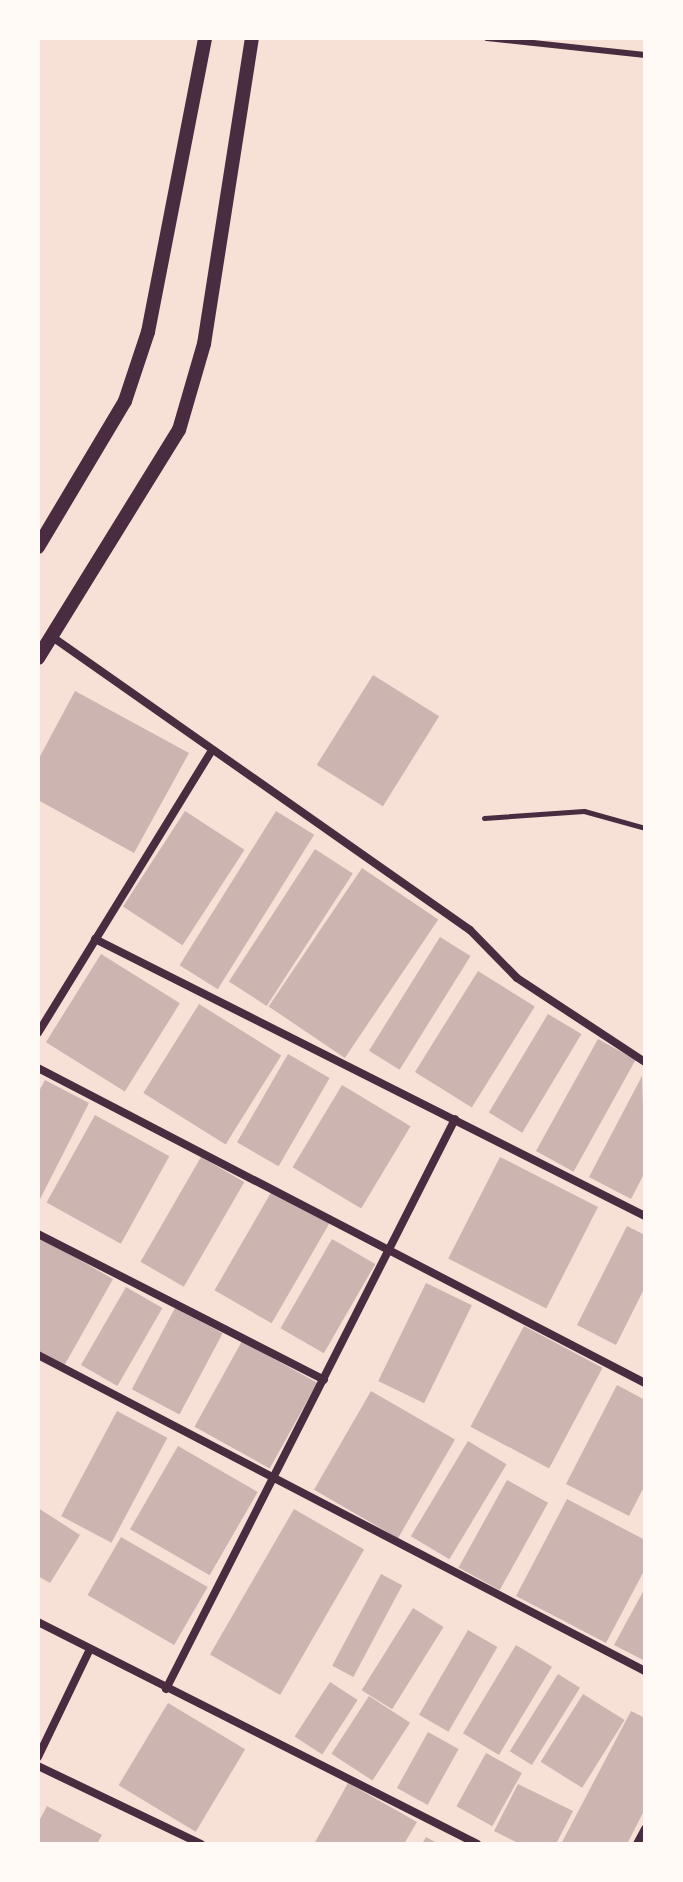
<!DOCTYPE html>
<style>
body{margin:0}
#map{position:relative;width:683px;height:1882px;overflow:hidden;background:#f7e1d7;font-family:"Source Sans 3",sans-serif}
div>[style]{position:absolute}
.building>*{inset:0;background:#ccb4b1;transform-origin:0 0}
.path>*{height:5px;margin:-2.5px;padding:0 2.5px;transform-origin:2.5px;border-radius:2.5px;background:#4a2c40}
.service>*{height:6px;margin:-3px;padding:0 3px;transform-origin:3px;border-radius:3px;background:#4a2c40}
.minor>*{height:8px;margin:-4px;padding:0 4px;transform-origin:4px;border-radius:4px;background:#4a2c40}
.tertiary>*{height:14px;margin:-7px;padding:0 7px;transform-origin:7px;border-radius:7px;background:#4a2c40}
span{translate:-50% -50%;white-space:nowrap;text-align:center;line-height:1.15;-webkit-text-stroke:8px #fffaf5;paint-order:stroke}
.frame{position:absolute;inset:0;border:40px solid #fffaf5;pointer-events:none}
</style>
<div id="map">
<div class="building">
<i style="left:373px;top:675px;width:78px;height:106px;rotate:32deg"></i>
<i style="clip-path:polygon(75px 691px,189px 753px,134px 853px,38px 800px,38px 760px)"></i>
<i style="left:185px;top:811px;width:71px;height:114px;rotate:33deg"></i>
<i style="left:276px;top:811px;width:45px;height:182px;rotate:32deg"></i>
<i style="left:315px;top:849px;width:45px;height:158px;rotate:33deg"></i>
<i style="left:362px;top:868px;width:92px;height:167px;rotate:34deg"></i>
<i style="left:440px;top:937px;width:36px;height:134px;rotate:32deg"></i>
<i style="left:101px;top:954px;width:93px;height:104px;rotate:32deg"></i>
<i style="left:478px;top:971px;width:67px;height:119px;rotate:32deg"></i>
<i style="left:199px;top:1004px;width:97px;height:105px;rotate:32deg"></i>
<i style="left:548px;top:1014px;width:39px;height:115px;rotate:31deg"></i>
<i style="left:598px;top:1039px;width:43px;height:128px;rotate:29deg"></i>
<i style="left:288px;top:1054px;width:48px;height:102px;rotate:30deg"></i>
<i style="clip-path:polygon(642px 1076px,645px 1172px,631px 1199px,589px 1177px)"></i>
<i style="clip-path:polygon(45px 1080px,89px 1103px,38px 1203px,38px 1093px)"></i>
<i style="left:342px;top:1085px;width:80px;height:96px;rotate:31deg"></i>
<i style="left:95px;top:1115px;width:85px;height:100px;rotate:29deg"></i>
<i style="left:201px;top:1157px;width:50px;height:121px;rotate:30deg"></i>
<i style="left:500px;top:1157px;width:110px;height:114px;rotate:27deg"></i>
<i style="left:273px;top:1189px;width:66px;height:117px;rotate:30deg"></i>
<i style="clip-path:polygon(627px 1226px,645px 1235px,645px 1287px,616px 1345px,577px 1325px)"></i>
<i style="clip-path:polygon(38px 1236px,113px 1279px,64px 1366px,38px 1351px)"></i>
<i style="left:332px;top:1239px;width:50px;height:103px;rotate:30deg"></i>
<i style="left:426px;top:1283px;width:51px;height:109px;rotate:26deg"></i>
<i style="left:126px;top:1287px;width:42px;height:90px;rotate:30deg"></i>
<i style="left:175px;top:1308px;width:54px;height:92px;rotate:28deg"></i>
<i style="left:524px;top:1326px;width:89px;height:114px;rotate:28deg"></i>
<i style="left:242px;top:1341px;width:86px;height:98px;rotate:29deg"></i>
<i style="clip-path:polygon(617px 1385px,645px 1400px,645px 1485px,629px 1516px,566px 1484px)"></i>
<i style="left:371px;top:1391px;width:97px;height:114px;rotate:30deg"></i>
<i style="left:117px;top:1411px;width:57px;height:119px;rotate:28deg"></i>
<i style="left:468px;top:1441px;width:45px;height:111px;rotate:31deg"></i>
<i style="left:178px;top:1446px;width:92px;height:96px;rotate:30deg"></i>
<i style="left:507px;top:1480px;width:47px;height:100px;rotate:29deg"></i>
<i style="clip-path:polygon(567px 1499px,645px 1540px,645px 1569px,606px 1643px,516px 1596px)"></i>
<i style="clip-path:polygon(38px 1508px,80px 1535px,50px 1583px,38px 1576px)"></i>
<i style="left:294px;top:1509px;width:81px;height:168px;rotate:30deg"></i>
<i style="left:121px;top:1537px;width:100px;height:67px;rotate:30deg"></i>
<i style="left:381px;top:1574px;width:24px;height:104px;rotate:28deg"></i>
<i style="clip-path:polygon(645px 1588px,645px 1661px,614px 1645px)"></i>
<i style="left:413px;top:1608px;width:36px;height:97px;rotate:32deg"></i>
<i style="left:468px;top:1630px;width:34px;height:98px;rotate:30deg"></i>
<i style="left:516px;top:1645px;width:42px;height:103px;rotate:31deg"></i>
<i style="left:558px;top:1674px;width:26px;height:91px;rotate:32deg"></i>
<i style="left:330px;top:1682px;width:33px;height:65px;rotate:33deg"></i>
<i style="left:583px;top:1694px;width:49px;height:80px;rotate:32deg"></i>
<i style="left:369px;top:1696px;width:49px;height:69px;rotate:33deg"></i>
<i style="left:168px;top:1703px;width:90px;height:96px;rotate:31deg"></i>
<i style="clip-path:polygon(631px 1711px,645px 1718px,645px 1809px,627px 1844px,561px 1844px)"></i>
<i style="left:428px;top:1732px;width:35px;height:64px;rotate:29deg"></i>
<i style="left:486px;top:1753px;width:41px;height:61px;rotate:29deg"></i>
<i style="clip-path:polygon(348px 1783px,417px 1822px,404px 1844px,314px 1844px)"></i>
<i style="clip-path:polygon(518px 1784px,573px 1811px,556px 1844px,520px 1844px,494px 1831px)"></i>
<i style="clip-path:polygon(47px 1806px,102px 1835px,97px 1844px,38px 1844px,38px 1823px)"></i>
<i style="clip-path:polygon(426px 1837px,439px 1844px,422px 1844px)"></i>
</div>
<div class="path">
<i style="left:484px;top:818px;width:100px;rotate:-4deg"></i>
<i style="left:584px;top:811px;width:63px;rotate:15.6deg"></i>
</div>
<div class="service">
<i style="left:487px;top:38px;width:159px;rotate:6.1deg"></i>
</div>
<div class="minor">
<i style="left:51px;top:636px;width:512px;rotate:35.06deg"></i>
<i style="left:470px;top:930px;width:67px;rotate:45.6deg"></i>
<i style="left:517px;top:978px;width:153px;rotate:33.3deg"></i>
<i style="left:95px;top:939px;width:616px;rotate:26.73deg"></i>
<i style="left:38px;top:1033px;width:332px;rotate:-58.4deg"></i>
<i style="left:38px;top:1068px;width:684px;rotate:27.43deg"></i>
<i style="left:38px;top:1234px;width:321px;rotate:27deg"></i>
<i style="left:38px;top:1355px;width:684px;rotate:27.5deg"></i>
<i style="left:38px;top:1622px;width:492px;rotate:26.8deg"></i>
<i style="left:166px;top:1689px;width:639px;rotate:-63.11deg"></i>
<i style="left:38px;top:1757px;width:120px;rotate:-64.3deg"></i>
<i style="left:38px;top:1766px;width:181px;rotate:25.6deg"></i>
<i style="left:637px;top:1844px;width:17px;rotate:-62deg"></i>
</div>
<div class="tertiary">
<i style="left:38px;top:547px;width:170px;rotate:-59.2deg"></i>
<i style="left:125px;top:401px;width:73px;rotate:-71.6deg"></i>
<i style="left:148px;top:332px;width:299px;rotate:-79deg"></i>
<i style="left:38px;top:658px;width:268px;rotate:-58.3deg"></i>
<i style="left:179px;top:430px;width:90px;rotate:-73.8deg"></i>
<i style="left:204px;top:344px;width:310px;rotate:-81.1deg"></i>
</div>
<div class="frame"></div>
</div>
